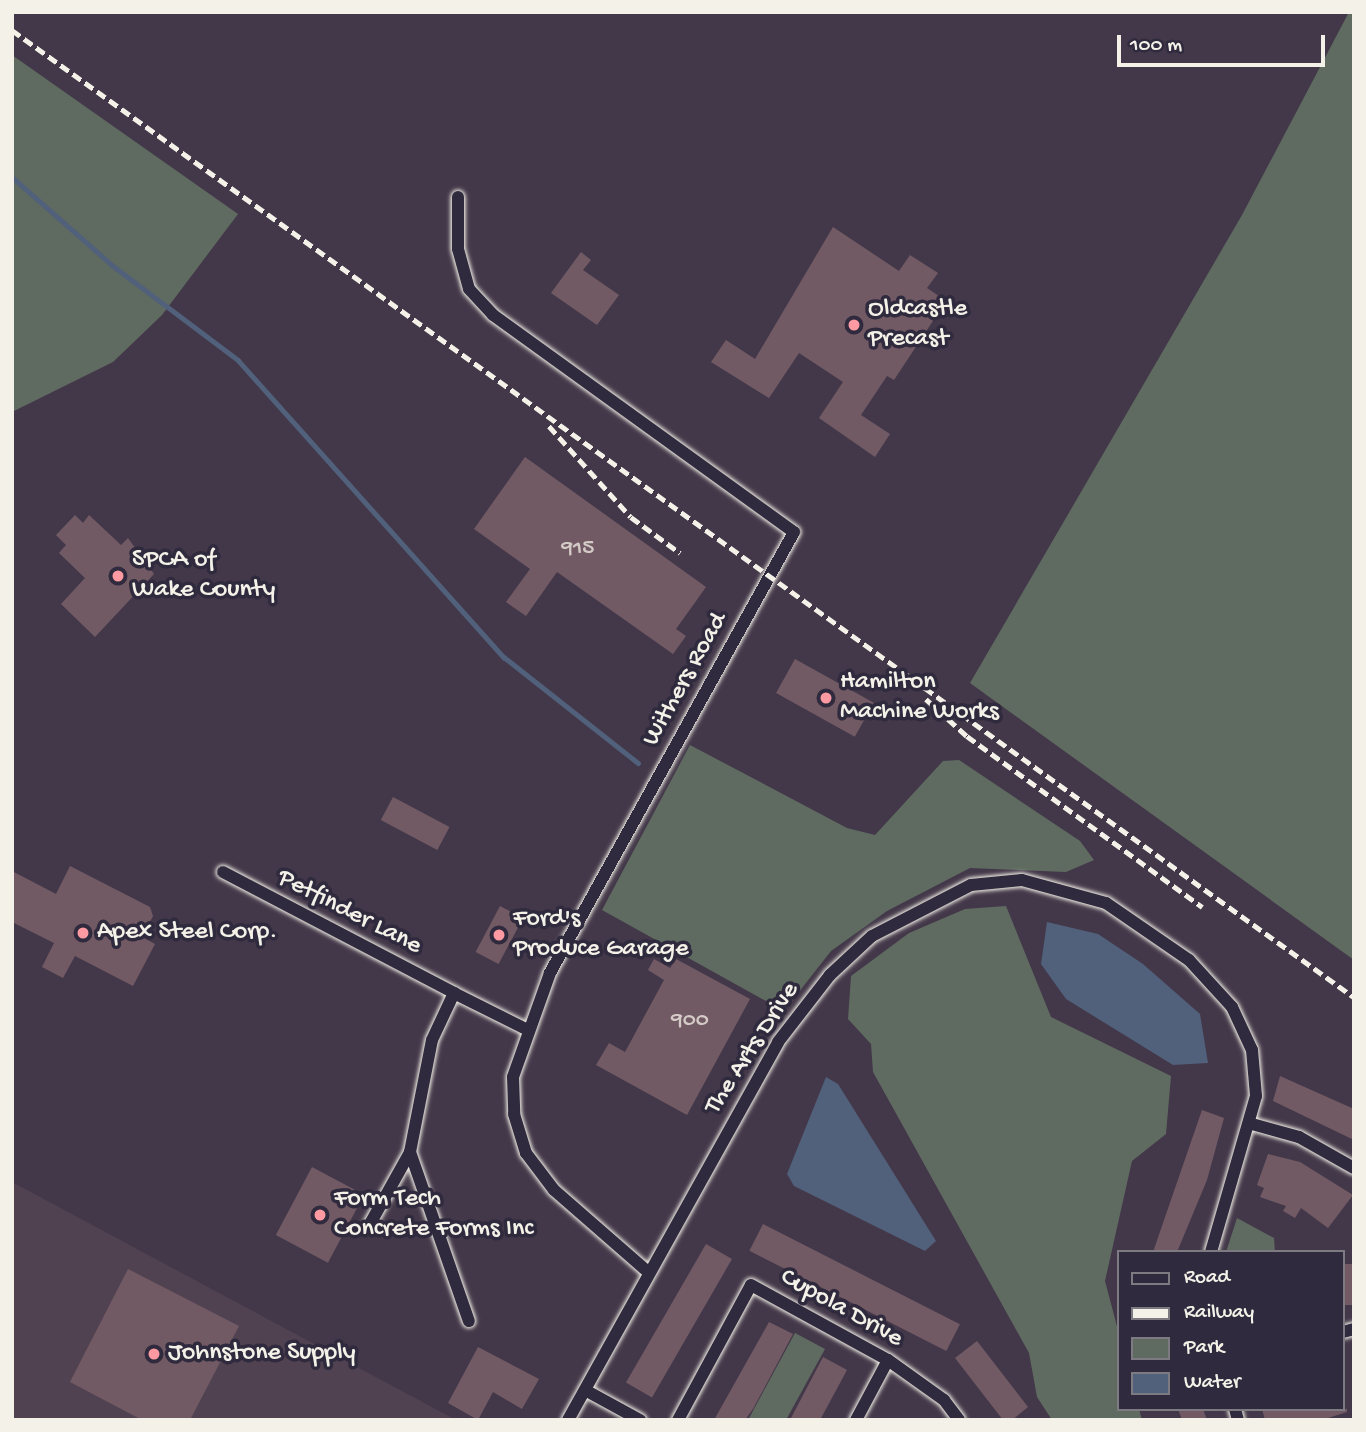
<!DOCTYPE html>
<style>
body{margin:0}
#map{position:relative;width:1366px;height:1432px;overflow:hidden;background:#433849;font-family:"Gochi Hand",sans-serif}
div>[style]{position:absolute}
.built>*{inset:0;background:#514251}
.green>*{inset:0;background:#5f6b60}
.water>*{inset:0;background:#51607b}
.stream>*{height:4.5px;margin:-2.25px;padding:0 2.25px;transform-origin:2.25px;border-radius:2.25px;background:#51607b}
.building>*{inset:0;background:#725a65;transform-origin:0 0}
.roads{filter:drop-shadow(0 0 2px #f4f1e8) drop-shadow(0 0 2px #f4f1e8)}
.minor>*{height:12px;margin:-6px;padding:0 6px;transform-origin:6px;border-radius:6px;background:#2f2a3d}
.rail>*{height:4.5px;margin-top:-2.25px;transform-origin:0;background:repeating-linear-gradient(90deg,#f4f1e8 0 10px,transparent 0 15px)}
.dots>*{width:19px;height:19px;translate:-50% -50%;box-sizing:border-box;border:4px solid #2f2a3d;border-radius:50%}
span{translate:-50% -50%;white-space:nowrap;text-align:center;line-height:1.15;-webkit-text-stroke:7px #2f2a3d;paint-order:stroke}
.number-label{font-size:23px;color:#d4cbc7}
.number-label span{-webkit-text-stroke-width:0}
.poi-label{font-size:26px;color:#f4f1e8}
.left{translate:0 -50%;text-align:left}
.street-label{font-size:26px;color:#f4f1e8}
.frame{position:absolute;inset:0;border:14px solid #f4f1e8;pointer-events:none}
.legend{position:absolute;left:1117px;top:1250px;width:228px;height:161px;box-sizing:border-box;background:#2f2a3d;border:2px solid #7e7a81;margin:0;padding:9px 12px;list-style:none;font-size:21px;color:#f4f1e8}
.legend li{display:flex;align-items:center;gap:14px;height:35px}
.legend b{width:35px;border:2px solid #7e7a81}
.scale{position:absolute;left:1117px;top:35px;width:208px;height:32px;box-sizing:border-box;border:4px solid #f4f1e8;border-top:0;padding-left:9px;font-size:21px;line-height:24px;white-space:nowrap;color:#f4f1e8;-webkit-text-stroke:5px #2f2a3d;paint-order:stroke}
</style>
<div id="map">
<div class="built">
<i style="clip-path:polygon(12px 1182px,456px 1420px,12px 1420px)"></i>
</div>
<div class="green">
<i style="clip-path:polygon(1349px 12px,1354px 12px,1354px 960px,970px 683px,1242px 215px)"></i>
<i style="clip-path:polygon(12px 55px,238px 214px,162px 315px,113px 362px,12px 412px)"></i>
<i style="clip-path:polygon(690px 745px,847px 828px,875px 835px,943px 761px,959px 760px,1080px 841px,1094px 860px,1066px 872px,970px 868px,887px 911px,831px 951px,784px 1011px,602px 910px)"></i>
<i style="clip-path:polygon(1006px 906px,1051px 1017px,1171px 1076px,1166px 1134px,1132px 1161px,1105px 1281px,1119px 1334px,1119px 1409px,1139px 1409px,1142px 1420px,1052px 1420px,1037px 1397px,1029px 1353px,873px 1072px,871px 1044px,848px 1019px,851px 976px,909px 933px,965px 909px)"></i>
<i style="clip-path:polygon(1237px 1218px,1274px 1238px,1275px 1252px,1226px 1252px)"></i>
<i style="clip-path:polygon(795px 1333px,825px 1349px,786px 1420px,748px 1420px)"></i>
</div>
<div class="water">
<i style="clip-path:polygon(1047px 922px,1098px 934px,1143px 964px,1200px 1014px,1208px 1063px,1173px 1065px,1066px 999px,1041px 964px)"></i>
<i style="clip-path:polygon(826px 1077px,838px 1084px,936px 1241px,925px 1251px,794px 1186px,787px 1174px)"></i>
</div>
<div class="stream">
<i style="left:12px;top:177px;width:133px;rotate:41.3deg"></i>
<i style="left:112px;top:265px;width:158px;rotate:37deg"></i>
<i style="left:238px;top:360px;width:399px;rotate:48.2deg"></i>
<i style="left:504px;top:657px;width:171px;rotate:38.3deg"></i>
</div>
<div class="building">
<i style="clip-path:polygon(833px 227px,899px 271px,910px 255px,938px 273px,927px 288px,946px 301px,894px 380px,887px 376px,861px 415px,890px 434px,875px 457px,819px 418px,843px 382px,799px 353px,769px 398px,711px 362px,726px 340px,755px 359px)"></i>
<i style="clip-path:polygon(581px 252px,591px 260px,583px 270px,619px 295px,597px 325px,551px 293px)"></i>
<i style="clip-path:polygon(525px 457px,706px 587px,676px 629px,686px 636px,673px 654px,557px 572px,526px 616px,506px 602px,530px 569px,474px 529px)"></i>
<i style="clip-path:polygon(75px 515px,83px 523px,89px 515px,121px 545px,128px 538px,154px 574px,95px 637px,61px 604px,85px 578px,59px 553px,66px 545px,56px 535px)"></i>
<i style="left:795px;top:659px;width:90px;height:39px;rotate:29deg"></i>
<i style="left:393px;top:797px;width:64px;height:26px;rotate:28deg"></i>
<i style="clip-path:polygon(70px 866px,150px 907px,153px 916px,142px 937px,155px 944px,133px 986px,75px 956px,63px 978px,42px 967px,54px 943px,12px 922px,12px 871px,56px 894px)"></i>
<i style="left:500px;top:906px;width:26px;height:52px;rotate:28deg"></i>
<i style="clip-path:polygon(654px 959px,670px 968px,676px 959px,750px 999px,687px 1115px,596px 1065px,609px 1043px,625px 1052px,664px 980px,648px 970px)"></i>
<i style="clip-path:polygon(1280px 1076px,1354px 1109px,1354px 1140px,1273px 1101px)"></i>
<i style="clip-path:polygon(1202px 1110px,1224px 1118px,1207px 1180px,1177px 1252px,1153px 1252px)"></i>
<i style="clip-path:polygon(1268px 1154px,1300px 1162px,1353px 1195px,1328px 1228px,1301px 1208px,1295px 1218px,1283px 1211px,1286px 1206px,1260px 1197px,1264px 1188px,1257px 1185px)"></i>
<i style="left:312px;top:1167px;width:59px;height:77px;rotate:28deg"></i>
<i style="left:763px;top:1224px;width:221px;height:30px;rotate:27deg"></i>
<i style="left:706px;top:1244px;width:30px;height:160px;rotate:30deg"></i>
<i style="left:1354px;top:1264px;width:41px;height:11px;rotate:90deg"></i>
<i style="clip-path:polygon(128px 1269px,239px 1326px,190px 1420px,142px 1420px,70px 1382px)"></i>
<i style="clip-path:polygon(769px 1322px,793px 1334px,753px 1409px,745px 1420px,714px 1420px)"></i>
<i style="clip-path:polygon(977px 1341px,1028px 1407px,1012px 1420px,1003px 1420px,955px 1358px)"></i>
<i style="clip-path:polygon(478px 1347px,539px 1379px,522px 1409px,493px 1392px,478px 1420px,448px 1403px)"></i>
<i style="clip-path:polygon(823px 1357px,847px 1370px,820px 1420px,790px 1420px)"></i>
<i style="clip-path:polygon(1178px 1409px,1203px 1409px,1207px 1420px,1182px 1420px)"></i>
<i style="clip-path:polygon(1262px 1409px,1347px 1409px,1347px 1412px,1322px 1420px,1265px 1420px)"></i>
</div>
<div class="roads">
<div class="minor">
<i style="left:458px;top:197px;width:52px;rotate:90deg"></i>
<i style="left:458px;top:249px;width:41px;rotate:74.6deg"></i>
<i style="left:469px;top:289px;width:35px;rotate:47deg"></i>
<i style="left:493px;top:315px;width:371px;rotate:35.8deg"></i>
<i style="left:794px;top:532px;width:504px;rotate:118.96deg"></i>
<i style="left:550px;top:973px;width:110px;rotate:109.6deg"></i>
<i style="left:513px;top:1077px;width:37px;rotate:88deg"></i>
<i style="left:514px;top:1114px;width:41px;rotate:72.9deg"></i>
<i style="left:526px;top:1153px;width:46px;rotate:52.9deg"></i>
<i style="left:554px;top:1190px;width:123px;rotate:41.1deg"></i>
<i style="left:223px;top:872px;width:261px;rotate:27.6deg"></i>
<i style="left:1252px;top:1124px;width:49px;rotate:15.5deg"></i>
<i style="left:1299px;top:1137px;width:63px;rotate:29.4deg"></i>
<i style="left:410px;top:1152px;width:179px;rotate:70.8deg"></i>
<i style="left:370px;top:1224px;width:82px;rotate:-60.9deg"></i>
<i style="left:410px;top:1152px;width:114px;rotate:-78.9deg"></i>
<i style="left:432px;top:1040px;width:52px;rotate:-64.9deg"></i>
<i style="left:454px;top:993px;width:80px;rotate:26.6deg"></i>
<i style="left:1343px;top:1332px;width:11px;rotate:-15deg"></i>
<i style="left:585px;top:1390px;width:63px;rotate:28.6deg"></i>
<i style="left:1235px;top:1409px;width:11px;rotate:75deg"></i>
<i style="left:568px;top:1420px;width:432px;rotate:-60.9deg"></i>
<i style="left:778px;top:1042px;width:85px;rotate:-52.2deg"></i>
<i style="left:830px;top:975px;width:57px;rotate:-42.9deg"></i>
<i style="left:872px;top:936px;width:111px;rotate:-27.3deg"></i>
<i style="left:971px;top:885px;width:51px;rotate:-5.6deg"></i>
<i style="left:1022px;top:880px;width:87px;rotate:15.3deg"></i>
<i style="left:1106px;top:903px;width:101px;rotate:34.5deg"></i>
<i style="left:1189px;top:960px;width:64px;rotate:47.5deg"></i>
<i style="left:1232px;top:1007px;width:47px;rotate:65.1deg"></i>
<i style="left:1252px;top:1050px;width:46px;rotate:85deg"></i>
<i style="left:1256px;top:1096px;width:162px;rotate:106.1deg"></i>
<i style="left:678px;top:1420px;width:153px;rotate:-61.6deg"></i>
<i style="left:751px;top:1285px;width:156px;rotate:28.7deg"></i>
<i style="left:888px;top:1360px;width:69px;rotate:35.5deg"></i>
<i style="left:944px;top:1400px;width:25px;rotate:53deg"></i>
<i style="left:856px;top:1420px;width:68px;rotate:-61.9deg"></i>
</div>
</div>
<div class="rail">
<i style="left:12px;top:30px;width:1654px;rotate:35.78deg"></i>
<i style="left:549px;top:426px;width:122px;rotate:48deg"></i>
<i style="left:631px;top:517px;width:61px;rotate:36.3deg"></i>
<i style="left:926px;top:699px;width:55px;rotate:42.1deg"></i>
<i style="left:967px;top:736px;width:291px;rotate:36deg"></i>
</div>
<div class="dots">
<i style="left:854px;top:325px;background:#ff9aa2"></i>
<i style="left:118px;top:576px;background:#ff9aa2"></i>
<i style="left:826px;top:698px;background:#ff9aa2"></i>
<i style="left:83px;top:933px;background:#ff9aa2"></i>
<i style="left:499px;top:935px;background:#ff9aa2"></i>
<i style="left:320px;top:1215px;background:#ff9aa2"></i>
<i style="left:154px;top:1354px;background:#ff9aa2"></i>
</div>
<div class="number-label">
<span style="left:578px;top:549px">915</span>
<span style="left:690px;top:1021px">900</span>
</div>
<div class="poi-label">
<span class="left" style="left:868px;top:325px">Oldcastle<br>Precast</span>
<span class="left" style="left:132px;top:576px">SPCA of<br>Wake County</span>
<span class="left" style="left:840px;top:698px">Hamilton<br>Machine Works</span>
<span class="left" style="left:513px;top:935px">Ford's<br>Produce Garage</span>
<span class="left" style="left:97px;top:933px">Apex Steel Corp.</span>
<span class="left" style="left:334px;top:1215px">Form Tech<br>Concrete Forms Inc</span>
<span class="left" style="left:168px;top:1354px">Johnstone Supply</span>
</div>
<div class="street-label">
<span style="left:686px;top:680px;rotate:-61deg">Withers Road</span>
<span style="left:349px;top:913px;rotate:27deg">Petfinder Lane</span>
<span style="left:753px;top:1049px;rotate:-57deg">The Arts Drive</span>
<span style="left:841px;top:1309px;rotate:29deg">Cupola Drive</span>
</div>
<div class="frame"></div>
<ul class="legend">
<li><b style="height:9px;background:#2f2a3d"></b>Road</li>
<li><b style="height:9px;background:#f4f1e8"></b>Railway</li>
<li><b style="height:19px;background:#5f6b60"></b>Park</li>
<li><b style="height:19px;background:#51607b"></b>Water</li>
</ul>
<div class="scale">100 m</div>
</div>
